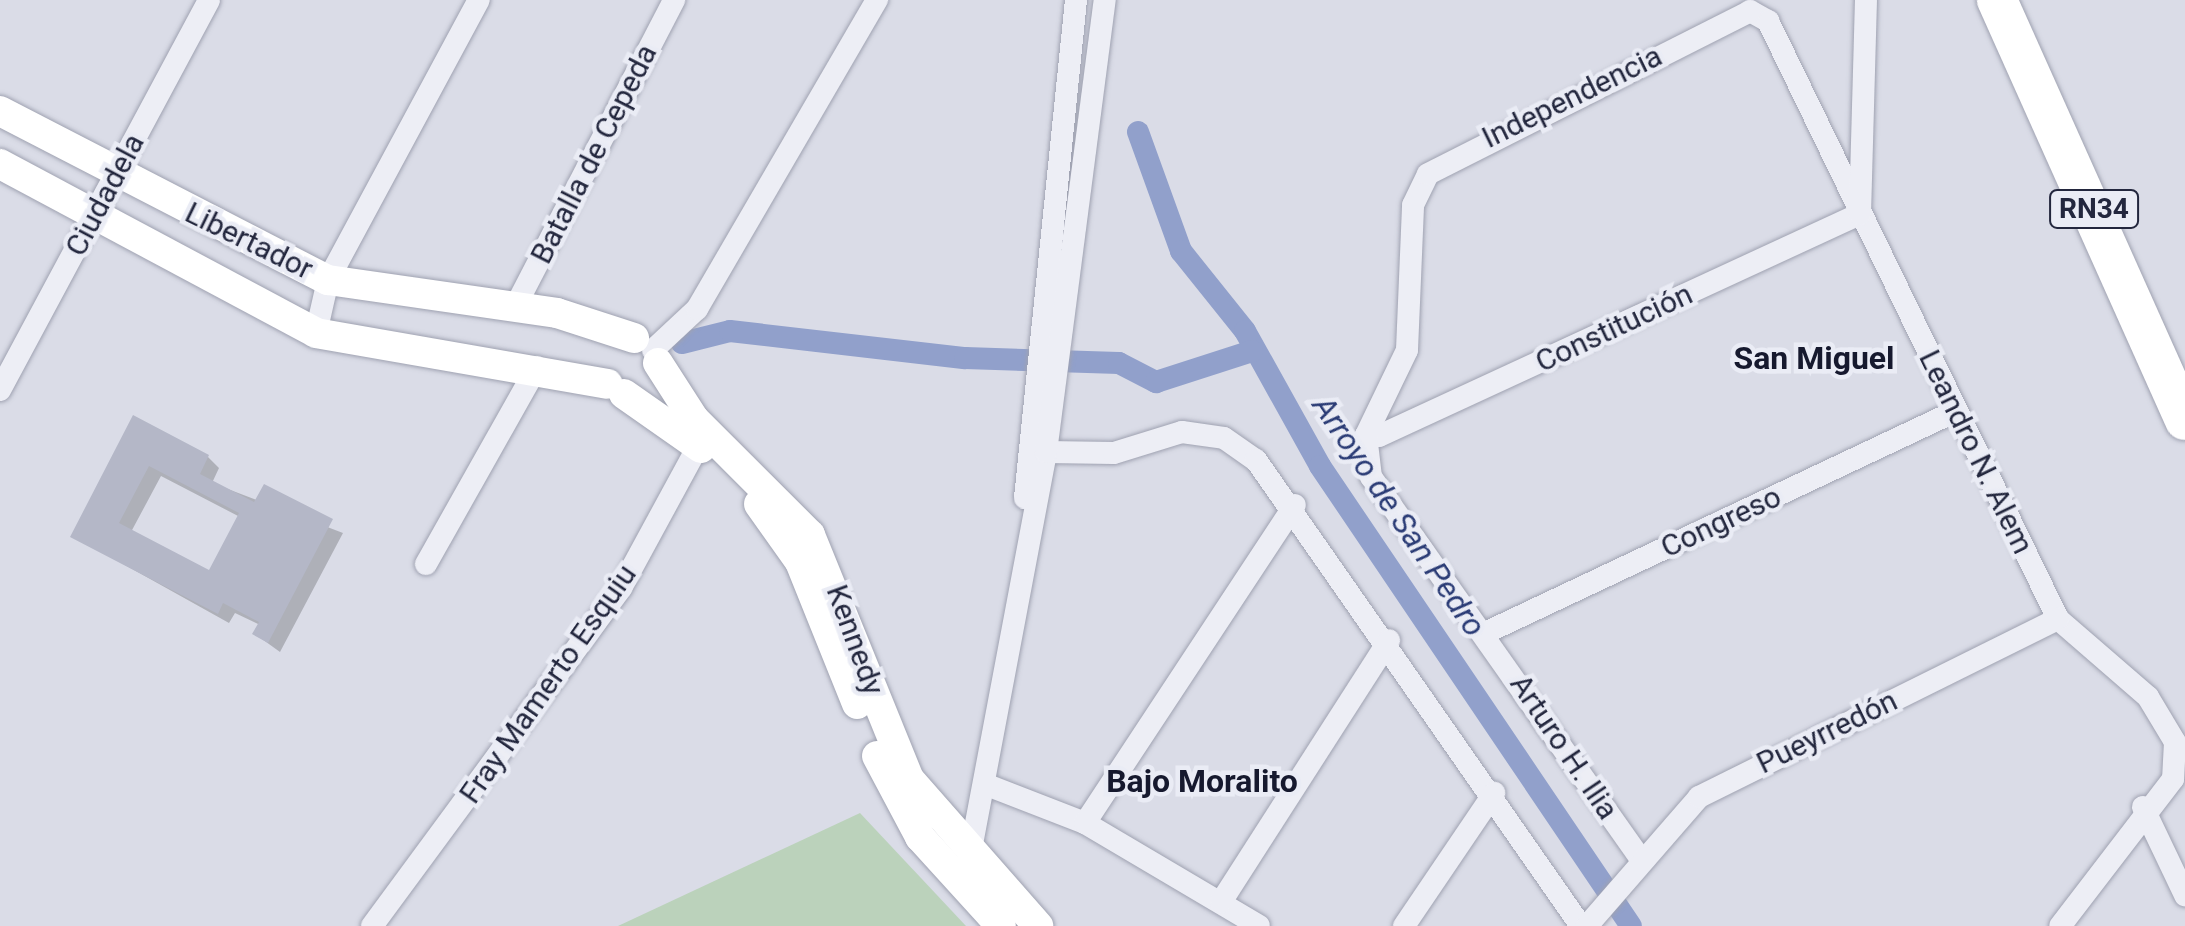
<!DOCTYPE html>
<meta charset="utf-8">
<style>
body{margin:0}
#map{position:relative;width:2185px;height:926px;overflow:hidden;background:#dadce7;font-family:Roboto,sans-serif}
div>[style]{position:absolute}
.green>*{inset:0;background:#bbd2bb}
.shadow>*{inset:0;background:#0003}
.canal>*{height:22px;margin:-11px;padding:0 11px;transform-origin:11px;border-radius:11px;background:#91a0cb}
.building>*{inset:0;background:#b4b7c7}
.roads{filter:drop-shadow(0 0 2px #9fa2b1) drop-shadow(0 0 2px #9fa2b1)}
.street>*{height:22px;margin:-11px;padding:0 11px;transform-origin:11px;border-radius:11px;background:#edeef5}
.secondary>*{height:30px;margin:-15px;padding:0 15px;transform-origin:15px;border-radius:15px;background:#fff}
.highway>*{height:40px;margin:-20px;padding:0 20px;transform-origin:20px;border-radius:20px;background:#fff}
span{translate:-50% -50%;white-space:nowrap;text-align:center;line-height:1.15;-webkit-text-stroke:9px #eaecf5;paint-order:stroke}
.shield-label span{padding:2px 8px;background:#eaecf5;border:2px solid;border-radius:8px;-webkit-text-stroke-width:0}
.shield-label{font-size:28px;color:#23273e;font-weight:700}
.street-label{font-size:30px;color:#23273e}
.neighbourhood-label{font-size:32px;color:#16192e;font-weight:700}
.water-label{font-size:32px;color:#2a3b75;font-style:italic}
</style>
<div id="map">
<div class="green">
<i style="clip-path:polygon(860px 813px,966px 926px,618px 926px)"></i>
</div>
<div class="shadow">
<i style="clip-path:polygon(evenodd,134px 418px,208px 457px,219px 468px,212px 483px,343px 533px,280px 652px,255px 634px,260px 625px,235px 613px,229px 623px,73px 536px,134px 418px,161px 476px,240px 517px,210px 573px,131px 532px,161px 476px)"></i>
</div>
<div class="canal">
<i style="left:1138px;top:132px;width:127px;rotate:70.1deg"></i>
<i style="left:1181px;top:251px;width:102px;rotate:51.3deg"></i>
<i style="left:1245px;top:331px;width:154px;rotate:60.9deg"></i>
<i style="left:1320px;top:466px;width:555px;rotate:55.94deg"></i>
<i style="left:682px;top:343px;width:49px;rotate:-14deg"></i>
<i style="left:730px;top:331px;width:237px;rotate:6.6deg"></i>
<i style="left:965px;top:358px;width:154px;rotate:1.9deg"></i>
<i style="left:1119px;top:363px;width:42px;rotate:27.2deg"></i>
<i style="left:1156px;top:382px;width:101px;rotate:-17.9deg"></i>
</div>
<div class="building">
<i style="clip-path:polygon(evenodd,133px 415px,209px 455px,200px 474px,254px 502px,264px 484px,333px 519px,268px 643px,252px 634px,259px 622px,223px 603px,218px 614px,70px 537px,133px 415px,149px 466px,239px 513px,209px 570px,119px 523px,149px 466px)"></i>
</div>
<div class="roads">
<div class="street">
<i style="left:1750px;top:11px;width:21px;rotate:29deg"></i>
<i style="left:1768px;top:21px;width:665px;rotate:64.13deg"></i>
<i style="left:2058px;top:619px;width:119px;rotate:40.9deg"></i>
<i style="left:2148px;top:697px;width:52px;rotate:59deg"></i>
<i style="left:2175px;top:742px;width:37px;rotate:93deg"></i>
<i style="left:2173px;top:779px;width:185px;rotate:127.5deg"></i>
<i style="left:514px;top:309px;width:348px;rotate:-62.6deg"></i>
<i style="left:316px;top:333px;width:54px;rotate:-77.2deg"></i>
<i style="left:328px;top:280px;width:318px;rotate:-61.7deg"></i>
<i style="left:653px;top:350px;width:60px;rotate:-43deg"></i>
<i style="left:697px;top:309px;width:358px;rotate:-59.8deg"></i>
<i style="left:0;top:390px;width:442px;rotate:-61.8deg"></i>
<i style="left:1366px;top:435px;width:13px;rotate:4deg"></i>
<i style="left:1379px;top:436px;width:530px;rotate:-24.78deg"></i>
<i style="left:1860px;top:214px;width:214px;rotate:-88.4deg"></i>
<i style="left:1046px;top:452px;width:68px;rotate:0.8deg"></i>
<i style="left:1114px;top:453px;width:71px;rotate:-17.2deg"></i>
<i style="left:1182px;top:432px;width:42px;rotate:8.1deg"></i>
<i style="left:1224px;top:438px;width:39px;rotate:35deg"></i>
<i style="left:1256px;top:460px;width:568px;rotate:55.11deg"></i>
<i style="left:1025px;top:498px;width:501px;rotate:-84.15deg"></i>
<i style="left:426px;top:564px;width:226px;rotate:-60.6deg"></i>
<i style="left:1485px;top:633px;width:521px;rotate:-25.24deg"></i>
<i style="left:987px;top:785px;width:105px;rotate:21.2deg"></i>
<i style="left:1085px;top:823px;width:202px;rotate:30.6deg"></i>
<i style="left:2143px;top:807px;width:98px;rotate:64.5deg"></i>
<i style="left:1085px;top:823px;width:381px;rotate:-56.6deg"></i>
<i style="left:1640px;top:858px;width:466px;rotate:-125.2deg"></i>
<i style="left:1371px;top:477px;width:42px;rotate:-96.8deg"></i>
<i style="left:1366px;top:435px;width:94px;rotate:-64.2deg"></i>
<i style="left:1407px;top:350px;width:145px;rotate:-87.6deg"></i>
<i style="left:1413px;top:205px;width:34px;rotate:-64deg"></i>
<i style="left:1428px;top:174px;width:361px;rotate:-26.8deg"></i>
<i style="left:969px;top:860px;width:415px;rotate:-79.3deg"></i>
<i style="left:1046px;top:452px;width:456px;rotate:-82.6deg"></i>
<i style="left:1221px;top:902px;width:311px;rotate:-57.3deg"></i>
<i style="left:372px;top:926px;width:420px;rotate:-53.6deg"></i>
<i style="left:621px;top:588px;width:176px;rotate:-61.5deg"></i>
<i style="left:1404px;top:926px;width:161px;rotate:-55.9deg"></i>
<i style="left:1587px;top:926px;width:171px;rotate:-49deg"></i>
<i style="left:1699px;top:797px;width:401px;rotate:-26.4deg"></i>
</div>
<div class="secondary">
<i style="left:0;top:111px;width:369px;rotate:27.3deg"></i>
<i style="left:328px;top:280px;width:231px;rotate:8.2deg"></i>
<i style="left:557px;top:313px;width:81px;rotate:18deg"></i>
<i style="left:0;top:164px;width:358px;rotate:28.1deg"></i>
<i style="left:316px;top:333px;width:296px;rotate:9.9deg"></i>
<i style="left:658px;top:363px;width:67px;rotate:57.3deg"></i>
<i style="left:694px;top:419px;width:164px;rotate:45deg"></i>
<i style="left:810px;top:535px;width:263px;rotate:67.9deg"></i>
<i style="left:909px;top:779px;width:196px;rotate:48.7deg"></i>
<i style="left:624px;top:394px;width:94px;rotate:35deg"></i>
<i style="left:759px;top:504px;width:71px;rotate:54.7deg"></i>
<i style="left:800px;top:562px;width:153px;rotate:68.1deg"></i>
<i style="left:877px;top:756px;width:92px;rotate:62deg"></i>
<i style="left:920px;top:837px;width:120px;rotate:47.7deg"></i>
</div>
<div class="highway">
<i style="left:1997px;top:0;width:460px;rotate:65.9deg"></i>
</div>
</div>
<div class="shield-label">
<span style="left:2094px;top:209px">RN34</span>
</div>
<div class="street-label">
<span style="left:1572px;top:97px;rotate:-26deg">Independencia</span>
<span style="left:594px;top:154px;rotate:-63deg">Batalla de Cepeda</span>
<span style="left:105px;top:195px;rotate:-62deg">Ciudadela</span>
<span style="left:249px;top:241px;rotate:26deg">Libertador</span>
<span style="left:1614px;top:328px;rotate:-25deg">Constitución</span>
<span style="left:1976px;top:452px;rotate:64deg">Leandro N. Alem</span>
<span style="left:1721px;top:522px;rotate:-25deg">Congreso</span>
<span style="left:855px;top:640px;rotate:70deg">Kennedy</span>
<span style="left:548px;top:684px;rotate:-55deg">Fray Mamerto Esquiu</span>
<span style="left:1827px;top:732px;rotate:-26deg">Pueyrredón</span>
<span style="left:1564px;top:747px;rotate:56deg">Arturo H. Ilia</span>
</div>
<div class="neighbourhood-label">
<span style="left:1814px;top:358px">San Miguel</span>
<span style="left:1202px;top:781px">Bajo Moralito</span>
</div>
<div class="water-label">
<span style="left:1399px;top:516px;rotate:56deg">Arroyo de San Pedro</span>
</div>
</div>
